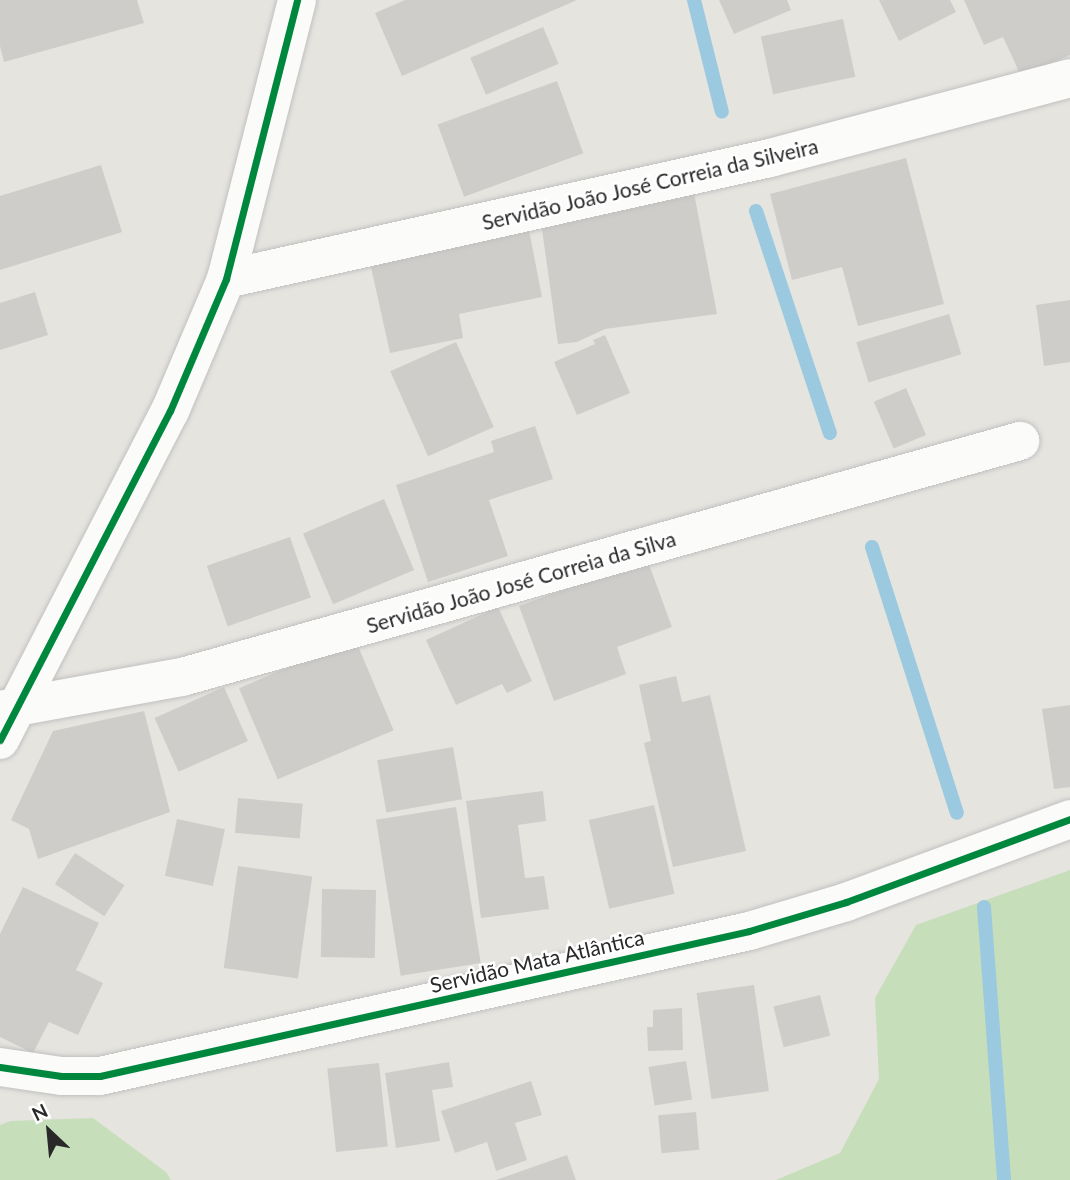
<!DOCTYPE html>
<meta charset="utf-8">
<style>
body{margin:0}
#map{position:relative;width:1070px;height:1180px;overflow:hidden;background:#e6e4df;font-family:Lato,sans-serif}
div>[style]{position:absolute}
.green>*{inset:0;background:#c7debb}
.stream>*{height:14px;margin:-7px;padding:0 7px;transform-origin:7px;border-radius:7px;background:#9ac9e0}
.building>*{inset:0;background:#cfcdca;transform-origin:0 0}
.roads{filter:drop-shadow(0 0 2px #c0c0c0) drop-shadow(0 0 2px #c0c0c0)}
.minor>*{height:38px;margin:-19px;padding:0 19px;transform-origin:19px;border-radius:19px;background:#fbfbfa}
.cycleway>*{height:7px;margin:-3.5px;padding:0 3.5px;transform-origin:3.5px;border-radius:3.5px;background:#00873e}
span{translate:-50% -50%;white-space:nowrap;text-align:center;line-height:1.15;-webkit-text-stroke:5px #fff;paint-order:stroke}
.street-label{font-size:21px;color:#292929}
.north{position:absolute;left:14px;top:1096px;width:70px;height:70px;-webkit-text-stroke:5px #fff;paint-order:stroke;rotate:334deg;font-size:19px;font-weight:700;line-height:28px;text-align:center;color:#292929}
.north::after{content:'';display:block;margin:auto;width:24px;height:32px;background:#292929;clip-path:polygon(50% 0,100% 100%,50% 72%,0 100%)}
</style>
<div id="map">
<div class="green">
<i style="clip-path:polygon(1070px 870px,1070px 1180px,776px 1180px,840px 1153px,879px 1079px,875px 998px,916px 925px)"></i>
<i style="clip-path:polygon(93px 1118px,166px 1172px,171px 1180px,0 1180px,0 1125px,10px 1121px)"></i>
</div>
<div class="stream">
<i style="left:694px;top:0;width:115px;rotate:76deg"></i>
<i style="left:756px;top:211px;width:234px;rotate:71.6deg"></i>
<i style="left:872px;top:547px;width:279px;rotate:72.3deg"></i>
<i style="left:984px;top:907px;width:274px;rotate:85.8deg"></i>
</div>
<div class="building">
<i style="clip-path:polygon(0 0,137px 0,144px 23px,4px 62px,0 46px)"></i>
<i style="clip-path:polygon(405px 0,577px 0,402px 76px,375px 13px)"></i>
<i style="clip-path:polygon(719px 0,787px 0,791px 10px,734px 34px)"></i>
<i style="clip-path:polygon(879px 0,950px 0,956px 12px,899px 41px)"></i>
<i style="clip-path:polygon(964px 0,1070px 0,1070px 55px,1021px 76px,1003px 37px,984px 45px)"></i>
<i style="left:843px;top:19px;width:59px;height:84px;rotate:78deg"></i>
<i style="left:543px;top:27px;width:40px;height:79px;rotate:67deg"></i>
<i style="left:557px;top:81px;width:77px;height:127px;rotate:70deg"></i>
<i style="clip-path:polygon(906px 158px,944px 304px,858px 326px,842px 267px,792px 280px,770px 194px)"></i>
<i style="clip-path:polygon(101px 165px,122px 232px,0 270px,0 196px)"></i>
<i style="clip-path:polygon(694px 193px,717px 314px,605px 329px,577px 342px,558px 344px,541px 222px)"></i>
<i style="clip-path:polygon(528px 225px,542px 297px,459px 314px,463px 338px,390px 353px,369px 258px)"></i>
<i style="clip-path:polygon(35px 292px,48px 335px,0 350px,0 303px)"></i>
<i style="clip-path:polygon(1070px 300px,1070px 362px,1044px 366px,1036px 305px)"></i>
<i style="left:949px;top:314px;width:42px;height:97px;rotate:73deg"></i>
<i style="clip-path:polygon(605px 335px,630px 393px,577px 415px,554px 362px,595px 344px,593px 340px)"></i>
<i style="left:456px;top:342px;width:93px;height:72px;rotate:66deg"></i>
<i style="left:906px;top:388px;width:51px;height:35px;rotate:67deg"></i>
<i style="clip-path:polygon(535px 426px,553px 479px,489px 500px,508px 556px,428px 582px,396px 485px,494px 452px,491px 441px)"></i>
<i style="left:384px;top:499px;width:77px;height:88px;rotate:67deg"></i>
<i style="left:290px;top:537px;width:64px;height:88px;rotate:71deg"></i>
<i style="clip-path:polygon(647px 559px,672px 627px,617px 647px,626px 674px,554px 701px,519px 606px)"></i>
<i style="clip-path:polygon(498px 607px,532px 681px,507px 693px,502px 684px,456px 705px,426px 640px)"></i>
<i style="left:355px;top:639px;width:99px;height:126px;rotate:67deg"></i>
<i style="clip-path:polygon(676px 676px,682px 702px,710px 695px,746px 851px,673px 867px,644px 743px,651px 741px,639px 685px)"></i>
<i style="left:224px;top:687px;width:59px;height:76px;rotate:66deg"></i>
<i style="clip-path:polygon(1070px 705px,1070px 787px,1054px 789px,1042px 709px)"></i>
<i style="clip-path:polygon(144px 711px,170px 812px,38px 859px,29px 829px,11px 820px,53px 731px)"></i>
<i style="left:453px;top:747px;width:53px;height:77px;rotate:80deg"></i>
<i style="clip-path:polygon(543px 791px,546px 821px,518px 825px,525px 878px,544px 876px,549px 909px,481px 918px,466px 801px)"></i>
<i style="left:238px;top:798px;width:65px;height:35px;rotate:5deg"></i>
<i style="left:654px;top:805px;width:91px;height:67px;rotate:77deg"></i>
<i style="left:456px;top:807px;width:158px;height:81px;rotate:81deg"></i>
<i style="left:177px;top:819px;width:49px;height:58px;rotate:12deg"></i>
<i style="left:75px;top:853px;width:59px;height:37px;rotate:33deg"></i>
<i style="left:238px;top:866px;width:75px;height:103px;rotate:8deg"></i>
<i style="clip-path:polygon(23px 887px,99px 923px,76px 970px,103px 983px,78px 1035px,49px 1022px,33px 1053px,0 1037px,0 934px)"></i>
<i style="left:322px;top:889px;width:54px;height:68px;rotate:1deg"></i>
<i style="left:754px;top:985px;width:107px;height:58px;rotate:82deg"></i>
<i style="left:820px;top:995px;width:42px;height:48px;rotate:76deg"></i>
<i style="clip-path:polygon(682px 1008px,683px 1050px,648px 1051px,647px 1027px,653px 1027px,653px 1010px)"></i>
<i style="left:686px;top:1061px;width:39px;height:38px;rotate:81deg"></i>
<i style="clip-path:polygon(449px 1062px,453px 1087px,432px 1090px,440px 1141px,396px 1148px,385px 1073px)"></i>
<i style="left:379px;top:1063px;width:84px;height:52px;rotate:84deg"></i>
<i style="clip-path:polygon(531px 1081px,542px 1115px,515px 1123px,527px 1160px,496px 1171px,487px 1142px,455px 1153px,441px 1111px)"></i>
<i style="left:696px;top:1112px;width:38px;height:38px;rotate:85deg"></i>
<i style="clip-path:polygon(567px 1155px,576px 1180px,496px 1180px)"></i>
</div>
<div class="roads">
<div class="minor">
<i style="left:226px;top:279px;width:557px;rotate:-12.54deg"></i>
<i style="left:770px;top:158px;width:310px;rotate:-14.9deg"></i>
<i style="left:0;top:710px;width:185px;rotate:-10.3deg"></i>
<i style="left:182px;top:677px;width:871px;rotate:-15.73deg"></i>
<i style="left:0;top:740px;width:370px;rotate:-62.7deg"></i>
<i style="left:170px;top:411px;width:143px;rotate:-67deg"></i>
<i style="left:226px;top:279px;width:288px;rotate:-75.7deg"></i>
<i style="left:0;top:1067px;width:62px;rotate:8.4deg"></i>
<i style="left:61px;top:1076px;width:39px"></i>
<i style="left:100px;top:1076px;width:665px;rotate:-12.59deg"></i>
<i style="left:749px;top:931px;width:101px;rotate:-16.6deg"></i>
<i style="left:846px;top:902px;width:239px;rotate:-20.3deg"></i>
</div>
</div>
<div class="cycleway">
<i style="left:0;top:740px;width:370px;rotate:-62.7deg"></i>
<i style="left:170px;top:411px;width:143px;rotate:-67deg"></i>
<i style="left:226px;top:279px;width:288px;rotate:-75.7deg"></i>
<i style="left:0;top:1067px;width:62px;rotate:8.4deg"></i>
<i style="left:61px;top:1076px;width:39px"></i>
<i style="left:100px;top:1076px;width:665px;rotate:-12.59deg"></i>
<i style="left:749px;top:931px;width:101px;rotate:-16.6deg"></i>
<i style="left:846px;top:902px;width:239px;rotate:-20.3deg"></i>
</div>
<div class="street-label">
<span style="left:650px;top:184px;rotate:-13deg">Servidão João José Correia da Silveira</span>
<span style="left:521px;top:582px;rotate:-16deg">Servidão João José Correia da Silva</span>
<span style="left:537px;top:961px;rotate:-13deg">Servidão Mata Atlântica</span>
</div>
<div class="north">N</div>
</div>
